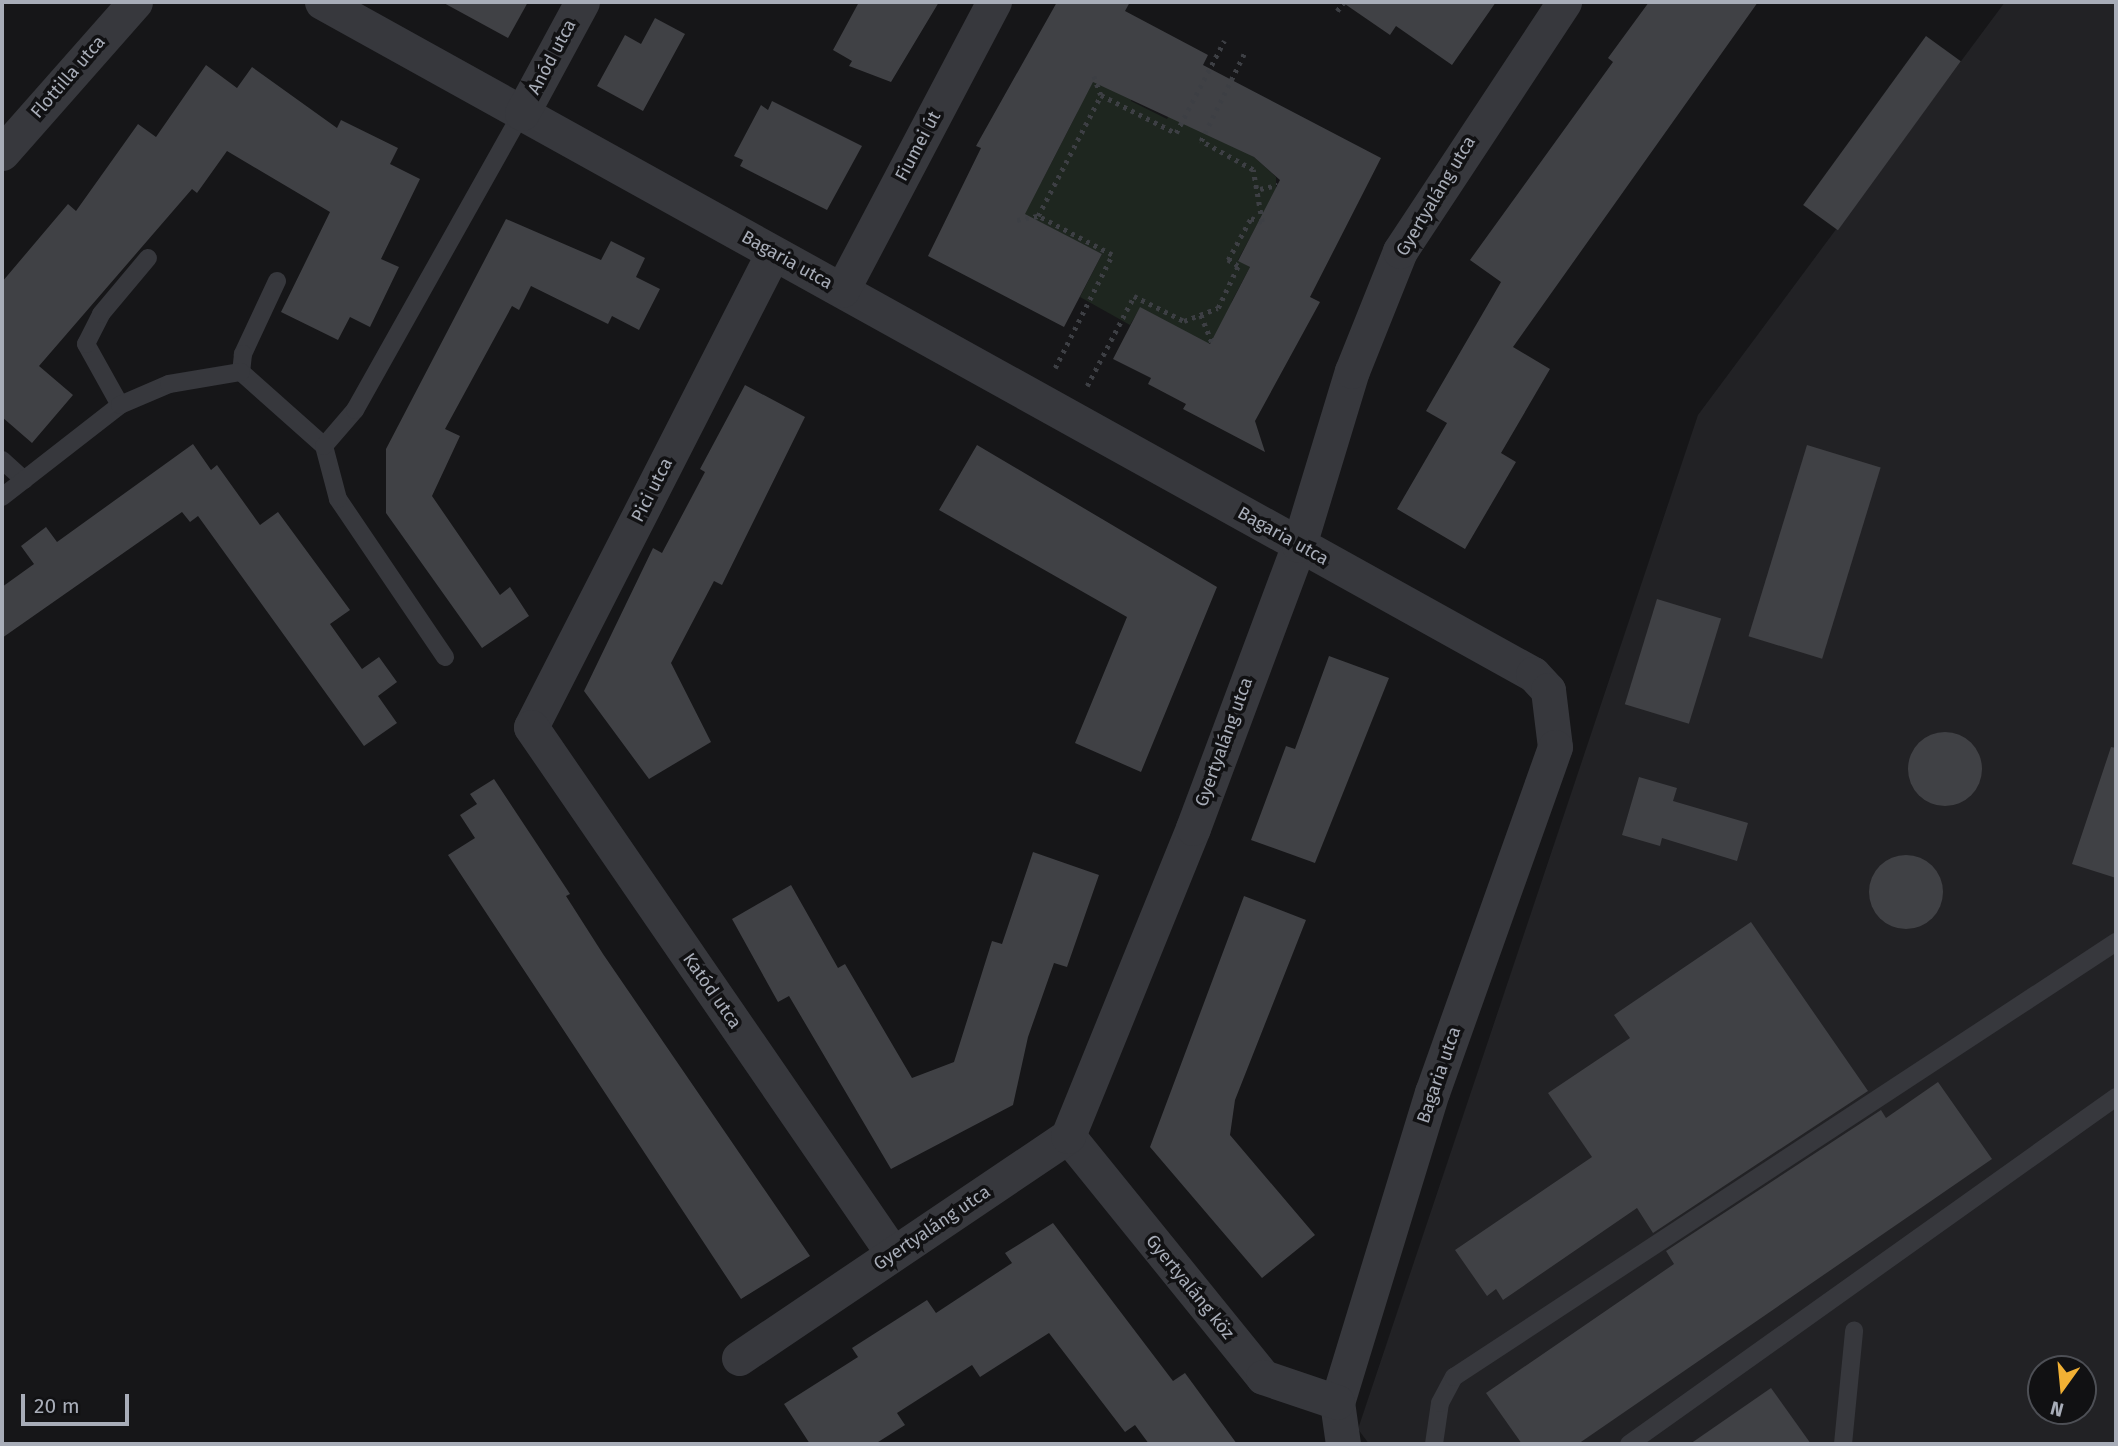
<!DOCTYPE html>
<meta charset="utf-8">
<style>
body{margin:0}
#map{position:relative;width:2118px;height:1446px;overflow:hidden;background:#161618;font-family:"Fira Sans",sans-serif}
div>[style]{position:absolute}
.built>*{inset:0;background:#222225}
.green>*{inset:0;background:#1e261f}
.building>*{inset:0;background:#404145;transform-origin:0 0}
.round{border-radius:50%}
.path>*{height:4.5px;margin-top:-2.25px;transform-origin:0;background:repeating-linear-gradient(90deg,#3d3f44 0 3.5px,transparent 0 8.5px)}
.service>*{height:18px;margin:-9px;padding:0 9px;transform-origin:9px;border-radius:9px;background:#37383d}
.minor>*{height:35px;margin:-17.5px;padding:0 17.5px;transform-origin:17.5px;border-radius:17.5px;background:#37383d}
span{translate:-50% -50%;white-space:nowrap;text-align:center;line-height:1.15;-webkit-text-stroke:7px #111113;paint-order:stroke}
.street-label{font-size:18px;color:#a8adb8}
.frame{position:absolute;inset:0;border:4px solid #a8adb8;pointer-events:none}
.north{position:absolute;left:2027px;top:1355px;width:70px;height:70px;box-sizing:border-box;background:#111113;border:2px solid #4d4f55;border-radius:50%;rotate:195deg;font-size:19px;font-weight:700;line-height:28px;text-align:center;color:#a8adb8}
.north::after{content:'';display:block;margin:auto;width:24px;height:32px;background:#f2b134;clip-path:polygon(50% 0,100% 100%,50% 72%,0 100%)}
.scale{position:absolute;left:21px;top:1394px;width:108px;height:32px;box-sizing:border-box;border:4px solid #a8adb8;border-top:0;padding-left:9px;font-size:21px;line-height:24px;white-space:nowrap;color:#a8adb8;-webkit-text-stroke:5px #111113;paint-order:stroke}
</style>
<div id="map">
<div class="built">
<i style="clip-path:polygon(evenodd,2005px 2px,2116px 2px,2116px 1444px,1369px 1444px,1358px 1429px,1698px 415px,2005px 2px,2041px 1369px,2083px 1369px,2083px 1411px,2041px 1411px,2041px 1369px)"></i>
</div>
<div class="green">
<i style="clip-path:polygon(1084px 79px,1134px 94px,1131px 101px,1167px 119px,1172px 110px,1254px 157px,1276px 177px,1276px 234px,1257px 225px,1238px 260px,1250px 267px,1232px 301px,1223px 338px,1203px 346px,1140px 308px,1130px 325px,1080px 297px,1102px 254px,1014px 211px,1042px 181px,1077px 113px)"></i>
</div>
<div class="building">
<i style="clip-path:polygon(442px 2px,528px 2px,508px 38px)"></i>
<i style="clip-path:polygon(859px 2px,939px 2px,891px 82px,849px 66px,852px 61px,833px 50px)"></i>
<i style="clip-path:polygon(1057px 2px,1130px 2px,1125px 11px,1208px 55px,1203px 65px,1381px 158px,1310px 297px,1320px 302px,1255px 421px,1265px 452px,1183px 409px,1186px 404px,1148px 384px,1151px 378px,1113px 359px,1140px 307px,1210px 344px,1250px 267px,1238px 261px,1280px 180px,1254px 157px,1093px 82px,1025px 214px,1102px 254px,1064px 327px,928px 256px,981px 148px,976px 146px)"></i>
<i style="clip-path:polygon(1342px 2px,1496px 2px,1452px 65px,1396px 26px,1390px 35px)"></i>
<i style="clip-path:polygon(1649px 2px,1758px 2px,1513px 347px,1550px 369px,1501px 453px,1516px 462px,1465px 549px,1397px 509px,1447px 423px,1426px 411px,1501px 282px,1470px 260px,1613px 62px,1608px 58px)"></i>
<i style="clip-path:polygon(655px 18px,685px 34px,643px 111px,597px 86px,625px 35px,641px 44px)"></i>
<i style="left:1926px;top:36px;width:43px;height:209px;rotate:36deg"></i>
<i style="clip-path:polygon(206px 65px,237px 88px,252px 67px,337px 128px,341px 120px,398px 148px,390px 164px,420px 179px,381px 259px,399px 267px,370px 327px,350px 317px,338px 340px,281px 312px,330px 212px,227px 151px,197px 193px,192px 189px,39px 366px,73px 395px,32px 443px,2px 417px,2px 282px,68px 204px,76px 211px,138px 124px,156px 137px)"></i>
<i style="clip-path:polygon(772px 101px,862px 146px,827px 210px,740px 166px,743px 160px,734px 156px,761px 105px,768px 110px)"></i>
<i style="clip-path:polygon(506px 219px,601px 260px,611px 241px,645px 258px,636px 277px,660px 289px,639px 330px,612px 316px,608px 324px,531px 286px,519px 310px,512px 306px,445px 429px,460px 436px,432px 496px,500px 595px,510px 587px,529px 616px,482px 648px,386px 513px,386px 449px)"></i>
<i style="clip-path:polygon(745px 385px,805px 417px,722px 585px,714px 581px,671px 663px,711px 742px,649px 779px,584px 691px,653px 548px,662px 553px,705px 472px,700px 469px)"></i>
<i style="clip-path:polygon(193px 444px,211px 470px,217px 465px,260px 525px,278px 512px,350px 610px,330px 624px,362px 669px,379px 657px,397px 682px,378px 696px,397px 723px,364px 746px,198px 516px,190px 522px,182px 512px,2px 638px,2px 587px,34px 564px,21px 546px,46px 527px,57px 542px)"></i>
<i style="clip-path:polygon(977px 445px,1217px 587px,1141px 772px,1075px 743px,1127px 617px,939px 510px)"></i>
<i style="left:1807px;top:445px;width:77px;height:200px;rotate:17deg"></i>
<i style="left:1657px;top:599px;width:67px;height:110px;rotate:17deg"></i>
<i style="clip-path:polygon(1329px 656px,1389px 678px,1315px 863px,1251px 840px,1286px 746px,1295px 749px)"></i>
<i class="round" style="left:1908px;top:732px;width:74px;height:74px"></i>
<i style="clip-path:polygon(2111px 747px,2116px 748px,2116px 878px,2072px 864px)"></i>
<i style="clip-path:polygon(1639px 777px,1677px 788px,1673px 801px,1748px 823px,1737px 861px,1662px 838px,1660px 846px,1622px 835px)"></i>
<i style="clip-path:polygon(494px 779px,570px 894px,566px 896px,603px 954px,810px 1256px,741px 1299px,448px 855px,475px 838px,460px 815px,477px 804px,470px 794px)"></i>
<i style="clip-path:polygon(1033px 852px,1099px 875px,1067px 967px,1054px 963px,1028px 1037px,1013px 1105px,891px 1169px,789px 996px,778px 1002px,732px 919px,791px 885px,838px 968px,845px 964px,912px 1078px,954px 1062px,992px 941px,1002px 944px)"></i>
<i class="round" style="left:1869px;top:855px;width:74px;height:74px"></i>
<i style="clip-path:polygon(1244px 896px,1306px 920px,1235px 1100px,1230px 1135px,1315px 1235px,1262px 1278px,1150px 1147px)"></i>
<i style="clip-path:polygon(1751px 922px,1868px 1091px,1653px 1233px,1637px 1208px,1503px 1300px,1496px 1289px,1487px 1296px,1455px 1250px,1592px 1157px,1548px 1093px,1630px 1038px,1614px 1015px)"></i>
<i style="clip-path:polygon(1938px 1082px,1992px 1159px,1578px 1444px,1522px 1444px,1486px 1393px,1674px 1264px,1666px 1251px,1881px 1110px,1886px 1118px)"></i>
<i style="clip-path:polygon(1053px 1223px,1173px 1381px,1185px 1373px,1237px 1444px,1149px 1444px,1135px 1425px,1125px 1432px,1049px 1333px,980px 1377px,972px 1365px,897px 1413px,905px 1425px,875px 1444px,810px 1444px,784px 1404px,858px 1357px,852px 1348px,927px 1300px,936px 1313px,1012px 1263px,1005px 1253px)"></i>
<i style="clip-path:polygon(1771px 1388px,1811px 1444px,1690px 1444px)"></i>
</div>
<div class="path">
<i style="left:1337px;top:11px;width:11px;rotate:-52deg"></i>
<i style="left:1094px;top:76px;width:20px;rotate:70deg"></i>
<i style="left:1260px;top:189px;width:18px;rotate:-13deg"></i>
<i style="left:1017px;top:220px;width:21px;rotate:-11deg"></i>
<i style="left:1201px;top:315px;width:29px;rotate:68deg"></i>
<i style="left:1055px;top:368px;width:127px;rotate:-63.2deg"></i>
<i style="left:1112px;top:255px;width:84px;rotate:-152.2deg"></i>
<i style="left:1038px;top:216px;width:136px;rotate:-62.5deg"></i>
<i style="left:1101px;top:95px;width:84px;rotate:26.9deg"></i>
<i style="left:1176px;top:133px;width:104px;rotate:-62.4deg"></i>
<i style="left:1087px;top:386px;width:102px;rotate:-62.4deg"></i>
<i style="left:1134px;top:296px;width:56px;rotate:26.6deg"></i>
<i style="left:1184px;top:321px;width:36px;rotate:-21deg"></i>
<i style="left:1218px;top:308px;width:47px;rotate:-64.5deg"></i>
<i style="left:1238px;top:266px;width:12px;rotate:-149deg"></i>
<i style="left:1228px;top:260px;width:48px;rotate:-61.3deg"></i>
<i style="left:1251px;top:218px;width:12px;rotate:20deg"></i>
<i style="left:1262px;top:222px;width:53px;rotate:-99.8deg"></i>
<i style="left:1253px;top:170px;width:60px;rotate:-150.9deg"></i>
<i style="left:1201px;top:141px;width:97px;rotate:-63.7deg"></i>
</div>
<div class="service">
<i style="left:277px;top:281px;width:81px;rotate:115deg"></i>
<i style="left:243px;top:354px;width:18px;rotate:96deg"></i>
<i style="left:241px;top:372px;width:111px;rotate:41.7deg"></i>
<i style="left:120px;top:405px;width:70px;rotate:-119.1deg"></i>
<i style="left:86px;top:344px;width:34px;rotate:-63deg"></i>
<i style="left:101px;top:314px;width:73px;rotate:-50deg"></i>
<i style="left:2px;top:460px;width:30px;rotate:42deg"></i>
<i style="left:2px;top:497px;width:150px;rotate:-37.9deg"></i>
<i style="left:120px;top:405px;width:53px;rotate:-23.2deg"></i>
<i style="left:169px;top:384px;width:73px;rotate:-9.5deg"></i>
<i style="left:445px;top:657px;width:191px;rotate:-124.1deg"></i>
<i style="left:338px;top:499px;width:55px;rotate:-104.8deg"></i>
<i style="left:324px;top:446px;width:48px;rotate:-49.3deg"></i>
<i style="left:355px;top:410px;width:341px;rotate:-60.7deg"></i>
<i style="left:1434px;top:1444px;width:41px;rotate:-81.7deg"></i>
<i style="left:1440px;top:1403px;width:30px;rotate:-62deg"></i>
<i style="left:1454px;top:1377px;width:792px;rotate:-33.31deg"></i>
<i style="left:1629px;top:1444px;width:598px;rotate:-35.47deg"></i>
<i style="left:1843px;top:1444px;width:114px;rotate:-84.4deg"></i>
</div>
<div class="minor">
<i style="left:322px;top:2px;width:1385px;rotate:29.03deg"></i>
<i style="left:1533px;top:674px;width:22px;rotate:47deg"></i>
<i style="left:1548px;top:690px;width:57px;rotate:83deg"></i>
<i style="left:1555px;top:747px;width:366px;rotate:109.6deg"></i>
<i style="left:1432px;top:1092px;width:324px;rotate:107deg"></i>
<i style="left:1337px;top:1402px;width:42px;rotate:81.9deg"></i>
<i style="left:522px;top:113px;width:126px;rotate:-61.6deg"></i>
<i style="left:2px;top:153px;width:201px;rotate:-48.6deg"></i>
<i style="left:773px;top:253px;width:532px;rotate:117.05deg"></i>
<i style="left:531px;top:727px;width:639px;rotate:55.51deg"></i>
<i style="left:842px;top:290px;width:326px;rotate:-62.2deg"></i>
<i style="left:1068px;top:1136px;width:310px;rotate:51deg"></i>
<i style="left:1263px;top:1377px;width:78px;rotate:18.7deg"></i>
<i style="left:739px;top:1358px;width:397px;rotate:-34deg"></i>
<i style="left:1068px;top:1136px;width:332px;rotate:-67.9deg"></i>
<i style="left:1193px;top:828px;width:302px;rotate:-69.5deg"></i>
<i style="left:1299px;top:545px;width:182px;rotate:-73.1deg"></i>
<i style="left:1352px;top:371px;width:129px;rotate:-68.2deg"></i>
<i style="left:1400px;top:251px;width:298px;rotate:-56.6deg"></i>
</div>
<div class="street-label">
<span style="left:552px;top:57px;rotate:-62deg">Anód utca</span>
<span style="left:68px;top:77px;rotate:-49deg">Flottilla utca</span>
<span style="left:918px;top:146px;rotate:-62deg">Fiumei út</span>
<span style="left:1436px;top:196px;rotate:-59deg">Gyertyaláng utca</span>
<span style="left:787px;top:260px;rotate:29deg">Bagaria utca</span>
<span style="left:652px;top:490px;rotate:-63deg">Pici utca</span>
<span style="left:1283px;top:536px;rotate:29deg">Bagaria utca</span>
<span style="left:1224px;top:742px;rotate:-70deg">Gyertyaláng utca</span>
<span style="left:712px;top:991px;rotate:55deg">Katód utca</span>
<span style="left:1439px;top:1075px;rotate:-71deg">Bagaria utca</span>
<span style="left:932px;top:1228px;rotate:-34deg">Gyertyaláng utca</span>
<span style="left:1190px;top:1287px;rotate:51deg">Gyertyaláng köz</span>
</div>
<div class="frame"></div>
<div class="north">N</div>
<div class="scale">20 m</div>
</div>
